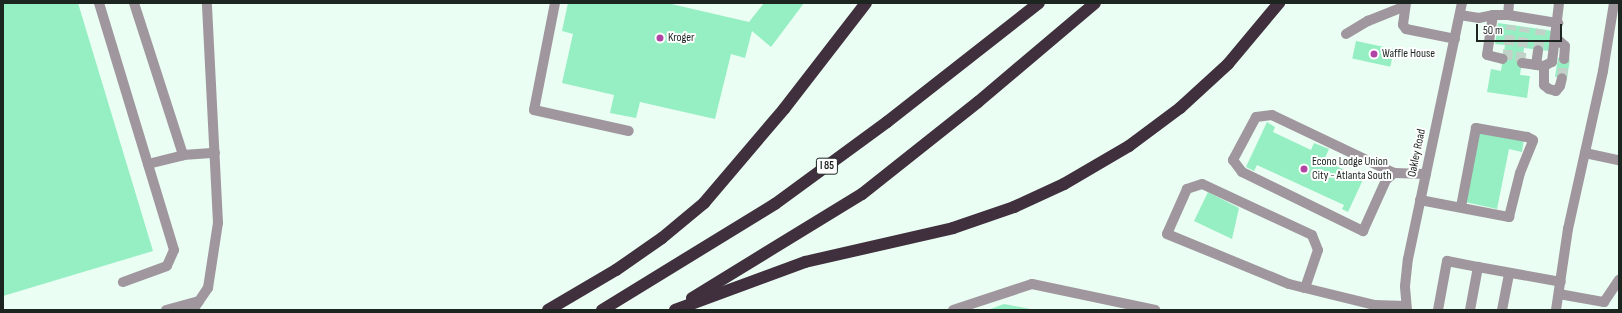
<!DOCTYPE html>
<style>
body{margin:0}
#map{position:relative;width:1622px;height:313px;overflow:hidden;background:#eafef3;font-family:"Sofia Sans Condensed",sans-serif}
div>[style]{position:absolute}
.building>*{inset:0;background:#95efc2;transform-origin:0 0}
.minor-tunnel>*{height:10px;margin-top:-5px;transform-origin:0;background:repeating-linear-gradient(90deg,#c1d3c9 0 10px,transparent 0 15px)}
.minor>*{height:10px;margin:-5px;padding:0 5px;transform-origin:5px;border-radius:5px;background:#a0979e}
.highway>*{height:12px;margin:-6px;padding:0 6px;transform-origin:6px;border-radius:6px;background:#40303d}
.dots>*{width:11px;height:11px;translate:-50% -50%;box-sizing:border-box;border:2px solid #fff;border-radius:50%}
span{translate:-50% -50%;white-space:nowrap;text-align:center;line-height:1.15;-webkit-text-stroke:4px #fff;paint-order:stroke}
.shield-label span{padding:1px 3px;background:#fff;border:1px solid;border-radius:3px;-webkit-text-stroke-width:0}
.shield-label{font-size:11px;color:#1c2520;font-weight:700}
.poi-label{font-size:12px;color:#1c2520}
.left{translate:0 -50%;text-align:left}
.street-label{font-size:12px;color:#1c2520}
.frame{position:absolute;inset:0;border:4px solid #1c2520;pointer-events:none}
.scale{position:absolute;left:1476px;top:24px;width:86px;height:18px;box-sizing:border-box;border:2px solid #1c2520;border-top:0;padding-left:5px;font-size:12px;line-height:14px;white-space:nowrap;color:#1c2520;-webkit-text-stroke:3px #fff;paint-order:stroke}
</style>
<div id="map">
<div class="building">
<i style="clip-path:polygon(3px 3px,78px 3px,153px 251px,3px 296px)"></i>
<i style="clip-path:polygon(568px 3px,667px 3px,749px 22px,764px 3px,804px 3px,771px 47px,752px 31px,745px 58px,731px 54px,715px 119px,640px 102px,636px 118px,610px 113px,614px 95px,562px 83px,573px 34px,562px 31px)"></i>
<i style="clip-path:polygon(1498px 23px,1553px 31px,1550px 51px,1524px 48px,1520px 75px,1530px 76px,1527px 98px,1487px 92px,1491px 69px,1501px 71px,1505px 45px,1495px 44px)"></i>
<i style="left:1356px;top:41px;width:39px;height:18px;rotate:12deg"></i>
<i style="left:1558px;top:58px;width:12px;height:19px;rotate:9deg"></i>
<i style="clip-path:polygon(1267px 122px,1275px 127px,1273px 132px,1311px 150px,1314px 143px,1329px 149px,1324px 160px,1359px 177px,1362px 171px,1366px 173px,1348px 212px,1342px 209px,1344px 205px,1257px 165px,1254px 171px,1246px 167px)"></i>
<i style="clip-path:polygon(1480px 130px,1524px 139px,1522px 152px,1509px 149px,1497px 209px,1465px 202px)"></i>
<i style="clip-path:polygon(1208px 192px,1239px 208px,1232px 239px,1194px 221px)"></i>
<i style="clip-path:polygon(1004px 304px,1030px 309px,1030px 310px,988px 310px)"></i>
</div>
<div class="minor-tunnel">
<i style="left:1538px;top:50px;width:21px;rotate:-82deg"></i>
<i style="left:1507px;top:60px;width:35px;rotate:-83deg"></i>
<i style="left:1520px;top:62px;width:35px;rotate:-82deg"></i>
<i style="left:1562px;top:78px;width:19px;rotate:-84deg"></i>
</div>
<div class="minor">
<i style="left:99px;top:3px;width:258px;rotate:73.1deg"></i>
<i style="left:174px;top:250px;width:17px;rotate:114deg"></i>
<i style="left:167px;top:266px;width:47px;rotate:160deg"></i>
<i style="left:134px;top:3px;width:160px;rotate:72.1deg"></i>
<i style="left:555px;top:3px;width:109px;rotate:101.1deg"></i>
<i style="left:534px;top:110px;width:97px;rotate:12.5deg"></i>
<i style="left:1406px;top:3px;width:22px;rotate:98deg"></i>
<i style="left:1403px;top:25px;width:5px;rotate:53deg"></i>
<i style="left:1406px;top:29px;width:50px;rotate:11.5deg"></i>
<i style="left:1460px;top:15px;width:19px;rotate:9deg"></i>
<i style="left:1479px;top:18px;width:14px;rotate:-12deg"></i>
<i style="left:1493px;top:15px;width:15px"></i>
<i style="left:1508px;top:15px;width:51px;rotate:9.1deg"></i>
<i style="left:1493px;top:15px;width:40px;rotate:98.5deg"></i>
<i style="left:1487px;top:55px;width:16px;rotate:14deg"></i>
<i style="left:1508px;top:15px;width:12px;rotate:-85deg"></i>
<i style="left:1346px;top:34px;width:26px;rotate:-31deg"></i>
<i style="left:1368px;top:21px;width:40px;rotate:-22deg"></i>
<i style="left:1556px;top:38px;width:12px;rotate:42deg"></i>
<i style="left:1565px;top:46px;width:13px;rotate:94deg"></i>
<i style="left:1522px;top:63px;width:22px;rotate:8deg"></i>
<i style="left:1544px;top:66px;width:9px;rotate:-27deg"></i>
<i style="left:1552px;top:62px;width:59px;rotate:-83.2deg"></i>
<i style="left:1536px;top:65px;width:15px;rotate:-82deg"></i>
<i style="left:1544px;top:66px;width:19px;rotate:90deg"></i>
<i style="left:1544px;top:85px;width:6px;rotate:39deg"></i>
<i style="left:1549px;top:89px;width:7px;rotate:16deg"></i>
<i style="left:1556px;top:91px;width:6px;rotate:-51deg"></i>
<i style="left:1560px;top:86px;width:8px;rotate:-76deg"></i>
<i style="left:1585px;top:153px;width:35px;rotate:12deg"></i>
<i style="left:148px;top:164px;width:36px;rotate:-14deg"></i>
<i style="left:183px;top:155px;width:32px;rotate:-4deg"></i>
<i style="left:1394px;top:173px;width:135px;rotate:-154.6deg"></i>
<i style="left:1272px;top:115px;width:16px;rotate:173deg"></i>
<i style="left:1256px;top:117px;width:49px;rotate:118.1deg"></i>
<i style="left:1233px;top:160px;width:15px;rotate:53deg"></i>
<i style="left:1242px;top:172px;width:135px;rotate:26deg"></i>
<i style="left:1363px;top:231px;width:56px;rotate:-65.7deg"></i>
<i style="left:1386px;top:180px;width:11px;rotate:-41deg"></i>
<i style="left:1394px;top:173px;width:32px;rotate:2deg"></i>
<i style="left:1420px;top:200px;width:91px;rotate:10.8deg"></i>
<i style="left:1509px;top:217px;width:45px;rotate:-76deg"></i>
<i style="left:1520px;top:173px;width:35px;rotate:-68deg"></i>
<i style="left:1533px;top:140px;width:7px;rotate:-153deg"></i>
<i style="left:1527px;top:137px;width:52px;rotate:-170deg"></i>
<i style="left:1476px;top:128px;width:80px;rotate:100.8deg"></i>
<i style="left:1305px;top:288px;width:40px;rotate:-71.1deg"></i>
<i style="left:1318px;top:250px;width:16px;rotate:-112deg"></i>
<i style="left:1312px;top:235px;width:121px;rotate:-155.1deg"></i>
<i style="left:1202px;top:184px;width:16px;rotate:162deg"></i>
<i style="left:1187px;top:189px;width:49px;rotate:114deg"></i>
<i style="left:1167px;top:234px;width:132px;rotate:22.3deg"></i>
<i style="left:1289px;top:284px;width:16px;rotate:14deg"></i>
<i style="left:1305px;top:288px;width:71px;rotate:13.8deg"></i>
<i style="left:1374px;top:305px;width:32px;rotate:2deg"></i>
<i style="left:1559px;top:294px;width:46px;rotate:10.1deg"></i>
<i style="left:1604px;top:302px;width:27px;rotate:-56deg"></i>
<i style="left:166px;top:310px;width:34px;rotate:-15deg"></i>
<i style="left:193px;top:310px;width:27px;rotate:-56deg"></i>
<i style="left:208px;top:288px;width:66px;rotate:-81.3deg"></i>
<i style="left:218px;top:223px;width:220px;rotate:-92.9deg"></i>
<i style="left:953px;top:310px;width:83px;rotate:-18.2deg"></i>
<i style="left:1032px;top:284px;width:126px;rotate:11.9deg"></i>
<i style="left:1407px;top:310px;width:24px;rotate:-95deg"></i>
<i style="left:1405px;top:286px;width:27px;rotate:-84deg"></i>
<i style="left:1408px;top:259px;width:262px;rotate:-78.1deg"></i>
<i style="left:1438px;top:310px;width:50px;rotate:-79.6deg"></i>
<i style="left:1447px;top:261px;width:32px;rotate:11deg"></i>
<i style="left:1470px;top:310px;width:44px;rotate:-79.5deg"></i>
<i style="left:1478px;top:267px;width:84px;rotate:10.2deg"></i>
<i style="left:1502px;top:310px;width:37px;rotate:-79deg"></i>
<i style="left:1556px;top:310px;width:82px;rotate:-81.6deg"></i>
<i style="left:1568px;top:229px;width:162px;rotate:-77.5deg"></i>
<i style="left:1603px;top:71px;width:69px;rotate:-80.8deg"></i>
</div>
<div class="highway">
<i style="left:692px;top:298px;width:199px;rotate:-31.5deg"></i>
<i style="left:862px;top:194px;width:148px;rotate:-38.4deg"></i>
<i style="left:978px;top:102px;width:153px;rotate:-40.2deg"></i>
<i style="left:548px;top:310px;width:79px;rotate:-30.5deg"></i>
<i style="left:616px;top:270px;width:56px;rotate:-34.8deg"></i>
<i style="left:662px;top:238px;width:55px;rotate:-39.8deg"></i>
<i style="left:704px;top:203px;width:123px;rotate:-49.6deg"></i>
<i style="left:784px;top:109px;width:134px;rotate:-52.3deg"></i>
<i style="left:602px;top:310px;width:203px;rotate:-31.5deg"></i>
<i style="left:775px;top:204px;width:139px;rotate:-36.2deg"></i>
<i style="left:887px;top:122px;width:193px;rotate:-38.1deg"></i>
<i style="left:675px;top:310px;width:139px;rotate:-20.3deg"></i>
<i style="left:805px;top:262px;width:152px;rotate:-12.9deg"></i>
<i style="left:953px;top:228px;width:65px;rotate:-19deg"></i>
<i style="left:1014px;top:207px;width:55px;rotate:-24.7deg"></i>
<i style="left:1064px;top:184px;width:75px;rotate:-30.3deg"></i>
<i style="left:1129px;top:146px;width:64px;rotate:-36.7deg"></i>
<i style="left:1180px;top:108px;width:65px;rotate:-42.5deg"></i>
<i style="left:1228px;top:64px;width:80px;rotate:-50.1deg"></i>
</div>
<div class="dots">
<i style="left:660px;top:38px;background:#b145a5"></i>
<i style="left:1374px;top:54px;background:#b145a5"></i>
<i style="left:1304px;top:169px;background:#b145a5"></i>
</div>
<div class="shield-label">
<span style="left:827px;top:166px">I 85</span>
</div>
<div class="poi-label">
<span class="left" style="left:668px;top:38px">Kroger</span>
<span class="left" style="left:1382px;top:54px">Waffle House</span>
<span class="left" style="left:1312px;top:169px">Econo Lodge Union<br>City - Atlanta South</span>
</div>
<div class="street-label">
<span style="left:1417px;top:153px;rotate:-78deg">Oakley Road</span>
</div>
<div class="frame"></div>
<div class="scale">50 m</div>
</div>
